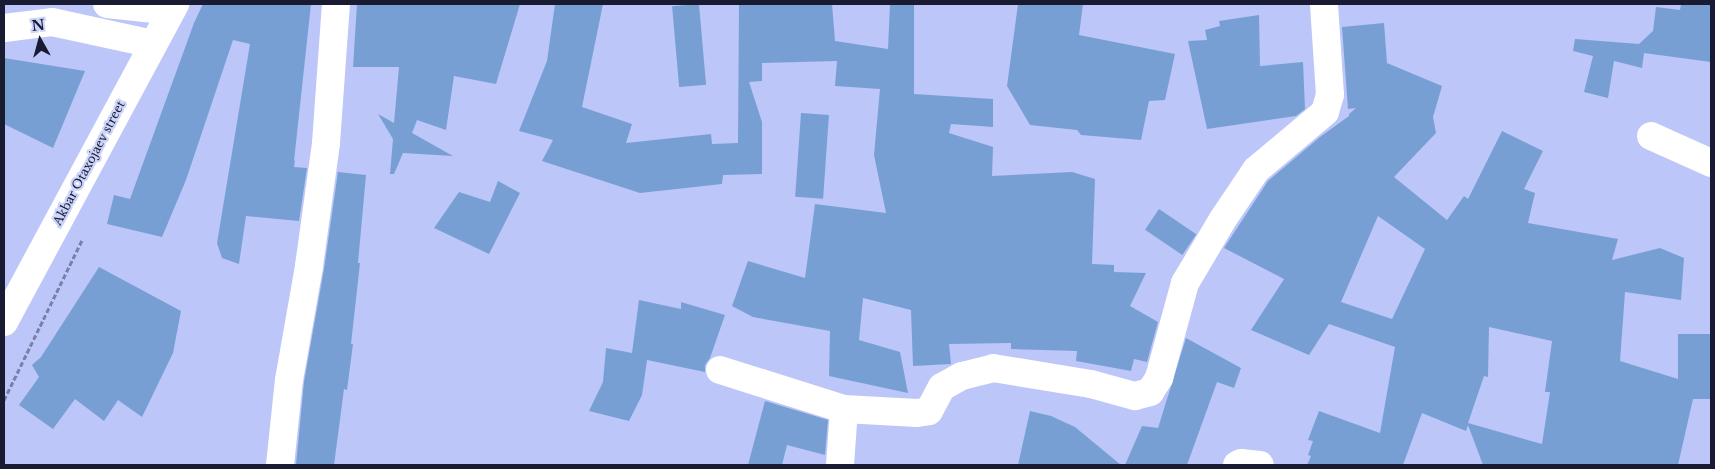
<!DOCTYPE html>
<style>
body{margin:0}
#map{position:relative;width:1715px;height:469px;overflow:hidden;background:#bcc6f9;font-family:"Libre Baskerville",serif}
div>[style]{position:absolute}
.building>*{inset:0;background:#789fd3;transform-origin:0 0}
.path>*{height:3px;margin-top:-1.5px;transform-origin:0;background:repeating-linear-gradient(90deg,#7a81a9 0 5px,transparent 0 7.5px)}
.minor>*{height:28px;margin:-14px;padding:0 14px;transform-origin:14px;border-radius:14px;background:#fff}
span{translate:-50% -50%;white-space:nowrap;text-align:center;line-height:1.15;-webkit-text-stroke:4.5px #ccd4fa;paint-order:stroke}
.street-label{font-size:12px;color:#181b32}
.frame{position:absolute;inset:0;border:5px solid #181b32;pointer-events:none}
.north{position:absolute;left:15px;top:15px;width:50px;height:50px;-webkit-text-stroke:4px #ccd4fa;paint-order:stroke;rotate:353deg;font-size:14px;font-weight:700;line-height:20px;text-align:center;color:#181b32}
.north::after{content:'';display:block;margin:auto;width:18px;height:22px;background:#181b32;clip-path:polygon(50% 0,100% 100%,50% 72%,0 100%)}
</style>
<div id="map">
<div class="building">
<i style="clip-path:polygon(203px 4px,311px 4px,294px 161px,295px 160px,294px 167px,307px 168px,299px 221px,246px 216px,239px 264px,222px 258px,217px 243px,250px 44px,233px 40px,186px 180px,162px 237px,107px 224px,114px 195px,130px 199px,194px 23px)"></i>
<i style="clip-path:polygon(357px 4px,520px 4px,496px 84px,454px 76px,446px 130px,417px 120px,412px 133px,453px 156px,403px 153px,394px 174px,390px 174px,393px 139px,378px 114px,394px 123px,399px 67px,353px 67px)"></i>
<i style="clip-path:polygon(555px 4px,603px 4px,582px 107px,632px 124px,626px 143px,711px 134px,712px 144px,738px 143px,739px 4px,832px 4px,835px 41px,888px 49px,890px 4px,914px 4px,914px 94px,993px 99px,993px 127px,951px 124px,949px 133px,993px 147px,992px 176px,1072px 172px,1095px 179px,1092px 264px,1114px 265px,1114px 272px,1146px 273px,1130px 306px,1158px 322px,1147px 362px,1134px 359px,1131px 371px,1076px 361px,1077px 351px,1011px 349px,1011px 343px,949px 344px,951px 364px,913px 366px,911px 310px,863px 298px,859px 340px,900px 352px,908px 393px,829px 376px,830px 331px,753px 317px,732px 306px,748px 261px,805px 278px,815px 204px,886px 213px,874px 155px,880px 89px,835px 86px,837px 61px,762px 63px,762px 81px,749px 82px,762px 122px,762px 174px,723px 175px,722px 184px,640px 193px,542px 161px,553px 140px,519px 131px,547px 61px)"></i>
<i style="left:699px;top:4px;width:81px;height:27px;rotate:85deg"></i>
<i style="clip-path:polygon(1018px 4px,1083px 4px,1079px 35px,1175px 54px,1165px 100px,1149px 101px,1141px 140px,1081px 135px,1077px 130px,1030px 125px,1007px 86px)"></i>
<i style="clip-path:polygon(1681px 4px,1711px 4px,1711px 62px,1644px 53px,1642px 68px,1614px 61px,1608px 98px,1584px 92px,1593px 56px,1573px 51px,1575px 39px,1639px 44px,1653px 31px,1656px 7px,1680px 10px)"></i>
<i style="clip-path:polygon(1259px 15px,1260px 66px,1303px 62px,1305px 109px,1296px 116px,1207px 129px,1188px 41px,1207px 40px,1205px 30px,1220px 26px,1219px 21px)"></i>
<i style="clip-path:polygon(evenodd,1384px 23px,1387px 63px,1442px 86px,1433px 117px,1436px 133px,1394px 177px,1447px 220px,1464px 196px,1468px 199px,1502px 131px,1543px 151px,1524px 189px,1535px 193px,1528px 223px,1618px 239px,1612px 260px,1660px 248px,1684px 258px,1681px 300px,1625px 292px,1620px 361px,1678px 379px,1678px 334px,1711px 334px,1711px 399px,1693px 399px,1678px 465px,1483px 465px,1468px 425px,1466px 431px,1422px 413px,1403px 465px,1307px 465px,1311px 456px,1308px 455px,1313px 441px,1308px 440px,1319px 411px,1380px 433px,1395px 347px,1329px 324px,1309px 355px,1251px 330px,1284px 279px,1224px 248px,1268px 181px,1320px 137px,1349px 116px,1349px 114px,1356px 108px,1348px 109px,1342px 27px,1384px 23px,1378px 216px,1425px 249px,1392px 319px,1341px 302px,1378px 216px,1384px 23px,1489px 327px,1552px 341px,1545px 392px,1550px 392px,1542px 444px,1468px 423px,1484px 376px,1488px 377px,1489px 327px)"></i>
<i style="clip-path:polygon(4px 58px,85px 71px,53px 148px,4px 124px)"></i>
<i style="left:801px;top:113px;width:28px;height:84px;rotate:4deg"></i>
<i style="clip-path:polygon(338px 172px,366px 175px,358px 263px,360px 263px,351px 344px,353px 344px,347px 390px,344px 389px,334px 465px,296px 465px,304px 382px,324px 269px)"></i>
<i style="clip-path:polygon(498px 181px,520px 193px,489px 254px,434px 228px,459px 192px,490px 202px)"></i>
<i style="left:1159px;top:209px;width:45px;height:25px;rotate:34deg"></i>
<i style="clip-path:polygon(99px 267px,181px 311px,173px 353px,142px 417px,118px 400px,104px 421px,75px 399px,53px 429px,19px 405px,39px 377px,32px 365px,41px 357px)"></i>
<i style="clip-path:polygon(639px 300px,681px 309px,681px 302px,725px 315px,710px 358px,705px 365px,705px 372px,647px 360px,642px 395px,629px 421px,589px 411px,603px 382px,606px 348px,632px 353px)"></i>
<i style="clip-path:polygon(1186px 338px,1241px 368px,1234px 388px,1217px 382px,1187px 465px,1125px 465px,1142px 426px,1158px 428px)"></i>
<i style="clip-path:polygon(765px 401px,828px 420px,825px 455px,787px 445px,782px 465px,748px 465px)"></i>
<i style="clip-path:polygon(1030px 411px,1051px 416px,1075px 427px,1121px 465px,1018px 465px)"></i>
</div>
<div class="path">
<i style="left:4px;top:400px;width:178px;rotate:-64deg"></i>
</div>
<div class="minor">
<i style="left:107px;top:4px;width:64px;rotate:6.2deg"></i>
<i style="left:4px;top:28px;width:48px;rotate:-7.1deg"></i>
<i style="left:52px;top:22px;width:103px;rotate:12.3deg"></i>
<i style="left:1651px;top:136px;width:66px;rotate:24.2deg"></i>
<i style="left:4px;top:322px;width:361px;rotate:-61.7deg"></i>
<i style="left:720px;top:370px;width:130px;rotate:17.5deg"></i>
<i style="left:844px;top:409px;width:73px;rotate:3.1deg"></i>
<i style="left:917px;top:413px;width:12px;rotate:-9deg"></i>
<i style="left:929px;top:411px;width:27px;rotate:-62deg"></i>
<i style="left:942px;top:387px;width:23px;rotate:-29deg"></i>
<i style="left:962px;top:376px;width:32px;rotate:-14deg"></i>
<i style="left:993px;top:368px;width:99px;rotate:9.3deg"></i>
<i style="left:1091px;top:384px;width:46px;rotate:15.3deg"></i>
<i style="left:1135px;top:396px;width:16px;rotate:-15deg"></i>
<i style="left:1150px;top:392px;width:17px;rotate:-57deg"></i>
<i style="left:1159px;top:378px;width:98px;rotate:-74.7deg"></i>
<i style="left:1185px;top:283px;width:74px;rotate:-59.3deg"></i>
<i style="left:1223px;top:219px;width:59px;rotate:-56deg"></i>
<i style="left:1256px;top:170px;width:90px;rotate:-40deg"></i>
<i style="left:1325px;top:112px;width:18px;rotate:-74deg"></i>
<i style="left:1330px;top:95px;width:91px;rotate:-93.8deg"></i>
<i style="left:280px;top:465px;width:85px;rotate:-84deg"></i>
<i style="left:289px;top:380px;width:116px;rotate:-80deg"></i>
<i style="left:309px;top:266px;width:124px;rotate:-82.1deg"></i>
<i style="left:326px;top:143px;width:139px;rotate:-85.9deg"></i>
<i style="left:840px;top:465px;width:56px;rotate:-85.9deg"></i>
<i style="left:1237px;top:465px;width:4px;rotate:-27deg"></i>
<i style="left:1241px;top:463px;width:19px;rotate:6deg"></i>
</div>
<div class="street-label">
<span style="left:89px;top:163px;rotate:-62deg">Akbar Otaxojaev street</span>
</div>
<div class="frame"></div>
<div class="north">N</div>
</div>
